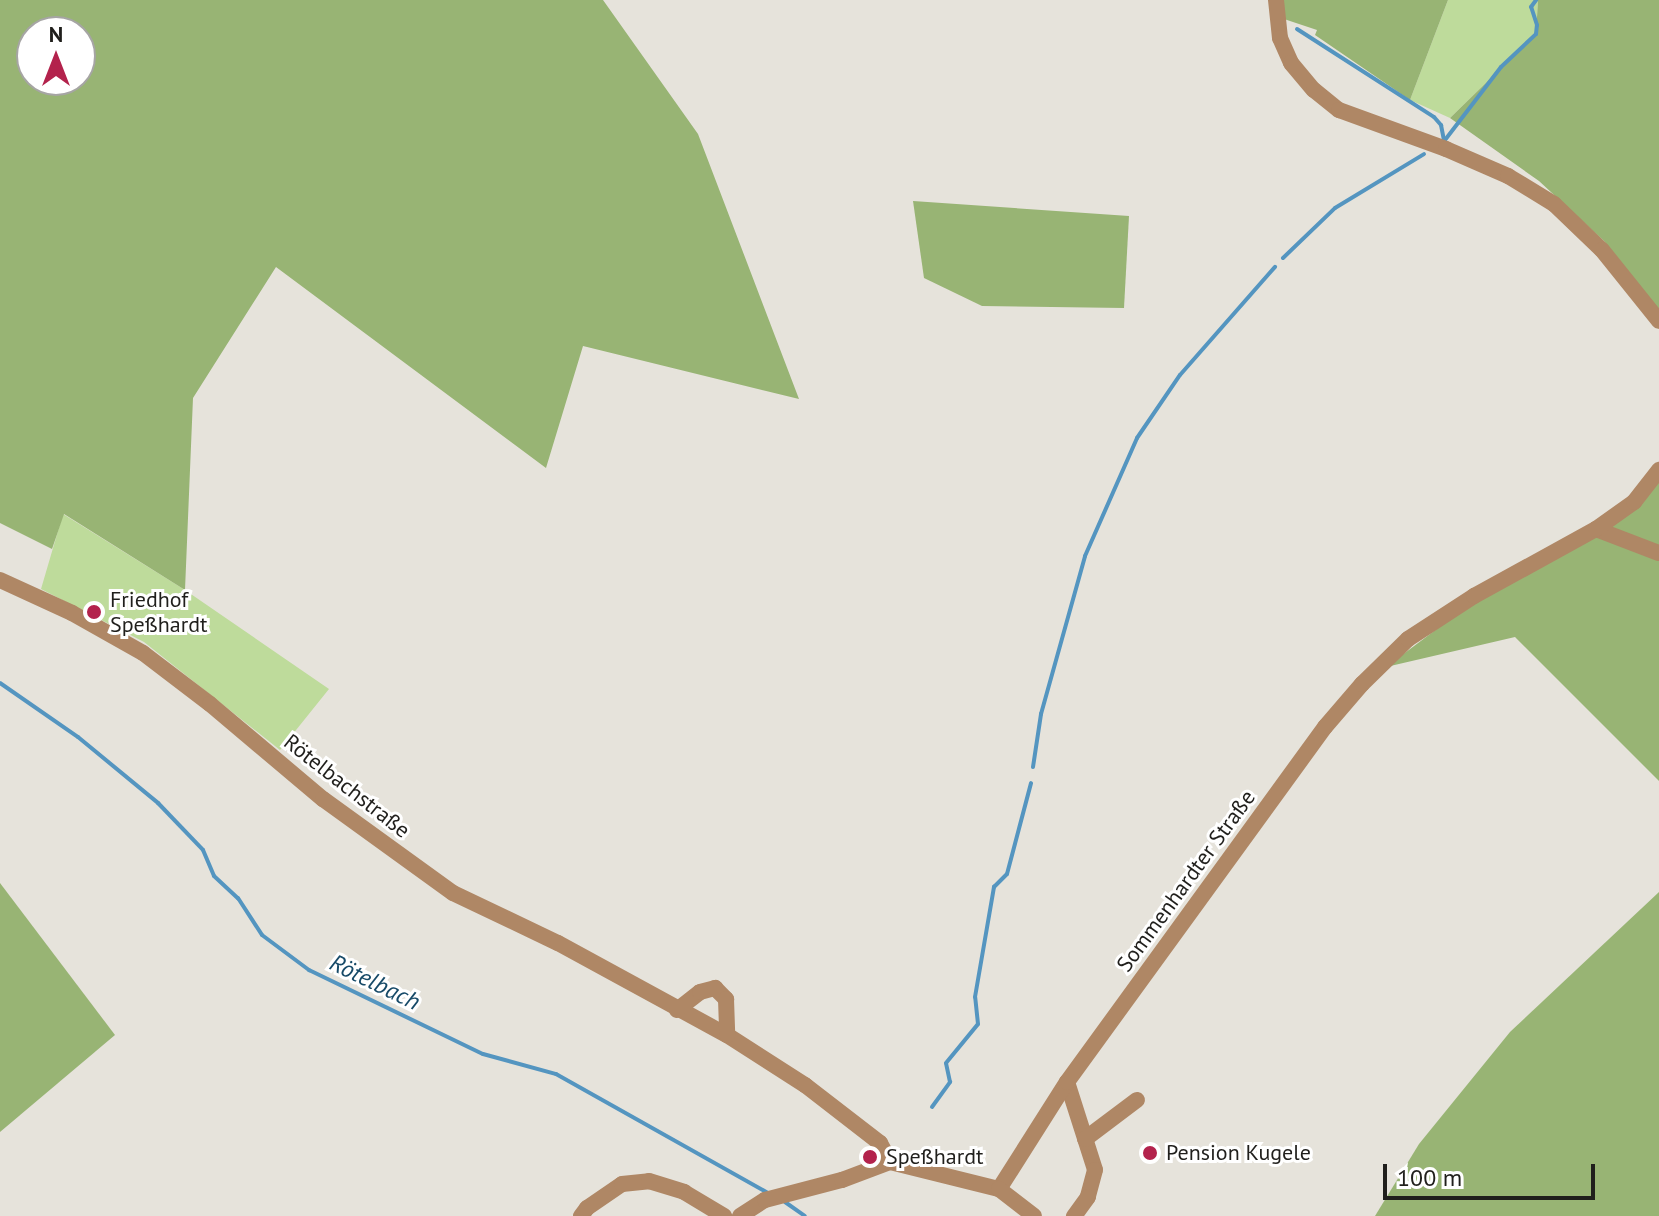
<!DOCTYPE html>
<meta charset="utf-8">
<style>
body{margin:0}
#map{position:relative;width:1659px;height:1216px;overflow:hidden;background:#e6e3db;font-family:"PT Sans",sans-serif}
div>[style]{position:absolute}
.green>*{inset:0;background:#bedb9b}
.forest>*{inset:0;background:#98b474}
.stream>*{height:4px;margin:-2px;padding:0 2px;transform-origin:2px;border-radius:2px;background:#5495c0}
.street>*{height:16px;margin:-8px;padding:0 8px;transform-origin:8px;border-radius:8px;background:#af8765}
.dots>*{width:22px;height:22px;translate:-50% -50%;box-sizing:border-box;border:4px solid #fff;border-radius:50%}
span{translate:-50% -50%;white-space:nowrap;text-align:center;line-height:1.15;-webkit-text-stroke:6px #fff;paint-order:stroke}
.poi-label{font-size:22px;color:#201f1c}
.left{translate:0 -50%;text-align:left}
.street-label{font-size:22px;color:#201f1c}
.water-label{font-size:24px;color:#174a68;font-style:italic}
.north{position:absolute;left:16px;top:16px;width:80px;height:80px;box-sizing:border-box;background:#fff;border:2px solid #a6a5a4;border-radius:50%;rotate:0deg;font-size:22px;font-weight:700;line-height:32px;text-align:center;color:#201f1c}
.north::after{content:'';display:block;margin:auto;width:28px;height:36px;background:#b3224c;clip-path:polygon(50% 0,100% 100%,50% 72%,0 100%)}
.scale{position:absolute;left:1383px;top:1164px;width:212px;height:36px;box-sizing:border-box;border:4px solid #201f1c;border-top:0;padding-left:10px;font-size:24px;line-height:28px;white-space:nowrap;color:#201f1c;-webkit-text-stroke:6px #fff;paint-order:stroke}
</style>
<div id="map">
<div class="green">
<i style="clip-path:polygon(1448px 0,1538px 0,1536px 34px,1450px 118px,1410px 100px)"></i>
<i style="clip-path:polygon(63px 514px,185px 590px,329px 689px,280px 750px,144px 642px,41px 589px)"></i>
</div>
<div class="forest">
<i style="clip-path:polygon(evenodd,0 0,603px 0,698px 134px,799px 399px,583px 346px,546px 468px,276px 267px,193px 398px,185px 590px,64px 514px,52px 549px,0 523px,0 0,32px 32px,80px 32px,80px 80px,32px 80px,32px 32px)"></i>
<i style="clip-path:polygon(1282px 0,1448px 0,1410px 100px,1315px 35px,1317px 30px,1281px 18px)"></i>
<i style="clip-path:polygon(1538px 0,1659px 0,1659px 310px,1604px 241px,1539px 181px,1450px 118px,1536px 34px)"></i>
<i style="clip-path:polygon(913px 201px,1129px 216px,1124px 308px,982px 306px,924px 278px)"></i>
<i style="clip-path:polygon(1659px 477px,1659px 781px,1515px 637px,1386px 667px,1477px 599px,1585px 542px)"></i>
<i style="clip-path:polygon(0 883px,115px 1035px,0 1132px)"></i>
<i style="clip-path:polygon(1659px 892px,1659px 1216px,1375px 1216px,1419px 1144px,1510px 1032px)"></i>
</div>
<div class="stream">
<i style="left:1297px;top:29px;width:163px;rotate:32.7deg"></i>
<i style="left:1434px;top:117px;width:11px;rotate:49deg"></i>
<i style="left:1441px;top:125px;width:16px;rotate:79deg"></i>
<i style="left:1445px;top:140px;width:92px;rotate:-52.5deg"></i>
<i style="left:1501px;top:67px;width:48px;rotate:-43.3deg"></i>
<i style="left:1536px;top:34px;width:9px;rotate:-84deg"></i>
<i style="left:1537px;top:25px;width:19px;rotate:-108deg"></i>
<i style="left:1531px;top:7px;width:9px;rotate:-54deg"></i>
<i style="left:1283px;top:258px;width:72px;rotate:-43.9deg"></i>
<i style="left:1335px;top:208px;width:104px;rotate:-31.2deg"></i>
<i style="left:0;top:683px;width:95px;rotate:34.7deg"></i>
<i style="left:78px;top:737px;width:104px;rotate:39.5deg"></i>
<i style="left:158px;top:803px;width:65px;rotate:46.2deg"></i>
<i style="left:203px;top:850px;width:28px;rotate:67deg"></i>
<i style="left:214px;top:876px;width:33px;rotate:43deg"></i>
<i style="left:238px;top:898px;width:44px;rotate:57deg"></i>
<i style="left:262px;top:935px;width:59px;rotate:36.7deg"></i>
<i style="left:309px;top:970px;width:193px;rotate:25.8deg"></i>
<i style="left:483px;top:1054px;width:76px;rotate:15.3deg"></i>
<i style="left:556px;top:1074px;width:245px;rotate:29.3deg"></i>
<i style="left:1033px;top:767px;width:54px;rotate:-81.4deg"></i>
<i style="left:1041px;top:714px;width:164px;rotate:-74.4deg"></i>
<i style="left:1085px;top:556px;width:129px;rotate:-66.2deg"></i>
<i style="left:1137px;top:438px;width:76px;rotate:-55.7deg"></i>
<i style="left:1180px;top:375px;width:144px;rotate:-48.7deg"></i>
<i style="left:932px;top:1107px;width:31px;rotate:-54deg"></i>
<i style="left:950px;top:1082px;width:19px;rotate:-102deg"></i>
<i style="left:946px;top:1063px;width:50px;rotate:-50.6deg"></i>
<i style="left:978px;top:1024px;width:27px;rotate:-96deg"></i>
<i style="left:975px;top:997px;width:112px;rotate:-80.2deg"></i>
<i style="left:994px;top:887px;width:18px;rotate:-45deg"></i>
<i style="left:1007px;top:874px;width:94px;rotate:-75.2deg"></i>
<i style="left:785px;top:1202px;width:24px;rotate:35deg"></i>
</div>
<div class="street">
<i style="left:1276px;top:0;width:38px;rotate:84deg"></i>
<i style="left:1280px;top:38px;width:27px;rotate:66deg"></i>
<i style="left:1291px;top:63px;width:35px;rotate:50deg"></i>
<i style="left:1314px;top:90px;width:32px;rotate:39deg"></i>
<i style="left:1339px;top:110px;width:114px;rotate:20deg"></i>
<i style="left:1446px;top:149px;width:68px;rotate:23.5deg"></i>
<i style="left:1508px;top:176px;width:54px;rotate:31.3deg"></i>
<i style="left:1554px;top:204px;width:66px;rotate:43.8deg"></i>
<i style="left:1602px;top:250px;width:91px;rotate:51.2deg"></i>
<i style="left:1596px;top:529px;width:67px;rotate:20.9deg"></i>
<i style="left:0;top:580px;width:79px;rotate:24.6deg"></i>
<i style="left:72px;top:613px;width:81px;rotate:29.4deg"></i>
<i style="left:143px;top:653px;width:84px;rotate:37.3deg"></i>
<i style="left:210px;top:704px;width:148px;rotate:40.1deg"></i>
<i style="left:323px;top:799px;width:160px;rotate:35.9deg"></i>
<i style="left:453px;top:893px;width:116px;rotate:25.5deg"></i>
<i style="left:558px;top:943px;width:192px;rotate:28.6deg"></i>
<i style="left:727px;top:1035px;width:93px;rotate:32.7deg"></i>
<i style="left:805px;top:1085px;width:95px;rotate:37.7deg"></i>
<i style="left:880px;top:1143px;width:21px;rotate:62deg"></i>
<i style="left:677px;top:1010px;width:29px;rotate:-38deg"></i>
<i style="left:700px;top:992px;width:16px;rotate:-15deg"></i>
<i style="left:715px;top:988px;width:16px;rotate:45deg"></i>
<i style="left:726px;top:999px;width:36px;rotate:88deg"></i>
<i style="left:1067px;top:1082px;width:92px;rotate:72.3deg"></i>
<i style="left:1095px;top:1170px;width:28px;rotate:105deg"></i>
<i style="left:1088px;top:1197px;width:24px;rotate:126deg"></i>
<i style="left:1085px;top:1139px;width:65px;rotate:-36.9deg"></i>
<i style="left:999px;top:1189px;width:127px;rotate:-57.6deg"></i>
<i style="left:1067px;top:1082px;width:439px;rotate:-54deg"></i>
<i style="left:1325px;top:727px;width:57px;rotate:-49.3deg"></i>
<i style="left:1362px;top:684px;width:64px;rotate:-44.4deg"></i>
<i style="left:1408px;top:639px;width:79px;rotate:-33.1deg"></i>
<i style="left:1474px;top:596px;width:139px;rotate:-28.8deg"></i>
<i style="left:1596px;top:529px;width:47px;rotate:-35.4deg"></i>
<i style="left:1634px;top:502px;width:41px;rotate:-52deg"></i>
<i style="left:581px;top:1216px;width:10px;rotate:-53deg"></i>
<i style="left:587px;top:1208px;width:42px;rotate:-34.4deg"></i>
<i style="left:622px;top:1184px;width:27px;rotate:-6deg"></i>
<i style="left:649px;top:1181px;width:37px;rotate:17deg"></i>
<i style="left:684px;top:1192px;width:47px;rotate:31deg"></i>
<i style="left:740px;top:1216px;width:30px;rotate:-33deg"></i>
<i style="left:765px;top:1200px;width:80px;rotate:-14.6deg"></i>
<i style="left:842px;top:1180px;width:51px;rotate:-20.6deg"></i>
<i style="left:890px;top:1162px;width:112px;rotate:13.9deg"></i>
<i style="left:999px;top:1189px;width:44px;rotate:37.6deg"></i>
</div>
<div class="dots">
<i style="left:94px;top:612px;background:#b3224c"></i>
<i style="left:1150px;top:1153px;background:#b3224c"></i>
<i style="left:870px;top:1157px;background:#b3224c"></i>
</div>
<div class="poi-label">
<span class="left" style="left:110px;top:612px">Friedhof<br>Speßhardt</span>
<span class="left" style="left:1166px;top:1153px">Pension Kugele</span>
<span class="left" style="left:886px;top:1157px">Speßhardt</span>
</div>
<div class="street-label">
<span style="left:347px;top:786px;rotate:38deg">Rötelbachstraße</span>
<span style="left:1186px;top:881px;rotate:-54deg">Sommenhardter Straße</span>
</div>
<div class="water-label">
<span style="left:375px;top:982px;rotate:26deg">Rötelbach</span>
</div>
<div class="north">N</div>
<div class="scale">100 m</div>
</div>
